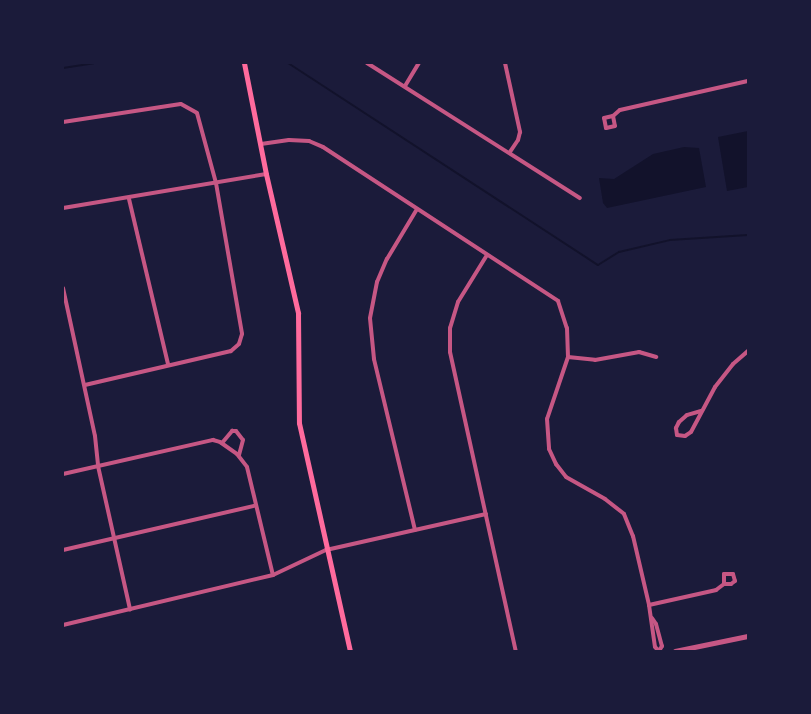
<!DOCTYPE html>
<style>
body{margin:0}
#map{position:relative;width:811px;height:714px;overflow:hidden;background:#1b1b3a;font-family:"IBM Plex Serif",serif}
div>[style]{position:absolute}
.water>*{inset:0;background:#12122b}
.stream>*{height:2px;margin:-1px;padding:0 1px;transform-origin:1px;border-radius:1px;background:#12122b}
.minor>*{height:4px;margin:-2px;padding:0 2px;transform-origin:2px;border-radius:2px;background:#c65784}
.tertiary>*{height:4.5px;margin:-2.25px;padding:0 2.25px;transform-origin:2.25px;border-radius:2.25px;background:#c65784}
.secondary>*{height:5px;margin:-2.5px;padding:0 2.5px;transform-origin:2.5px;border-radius:2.5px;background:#ff6b9d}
span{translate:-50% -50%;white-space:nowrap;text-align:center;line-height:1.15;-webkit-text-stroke:6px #1b1b3a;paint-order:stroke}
.frame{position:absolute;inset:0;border:64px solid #1b1b3a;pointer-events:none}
</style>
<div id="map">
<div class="water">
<i style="clip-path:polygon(748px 131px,748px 187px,727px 191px,718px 137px)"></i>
<i style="clip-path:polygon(684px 147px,699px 148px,706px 187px,607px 208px,603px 203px,599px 178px,614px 179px,653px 154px)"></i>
</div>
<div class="stream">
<i style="left:288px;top:63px;width:370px;rotate:33.1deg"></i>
<i style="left:598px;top:265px;width:25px;rotate:-32deg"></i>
<i style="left:619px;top:252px;width:52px;rotate:-13.2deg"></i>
<i style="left:670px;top:240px;width:78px;rotate:-3.7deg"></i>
<i style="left:63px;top:68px;width:31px;rotate:-9deg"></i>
</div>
<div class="minor">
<i style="left:367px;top:63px;width:252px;rotate:32.4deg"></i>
<i style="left:505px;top:63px;width:71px;rotate:77.7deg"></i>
<i style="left:520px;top:132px;width:8px;rotate:104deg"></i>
<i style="left:518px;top:140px;width:14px;rotate:124deg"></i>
<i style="left:405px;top:86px;width:27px;rotate:-59deg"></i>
<i style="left:613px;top:116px;width:10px;rotate:79deg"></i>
<i style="left:615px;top:126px;width:9px;rotate:167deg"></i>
<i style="left:606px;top:128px;width:10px;rotate:-101deg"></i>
<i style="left:604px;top:118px;width:9px;rotate:-13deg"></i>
<i style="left:613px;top:116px;width:9px;rotate:-41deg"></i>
<i style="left:620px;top:110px;width:131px;rotate:-12.8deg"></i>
<i style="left:63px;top:122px;width:119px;rotate:-8.7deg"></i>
<i style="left:181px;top:104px;width:18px;rotate:29deg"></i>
<i style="left:197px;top:113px;width:73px;rotate:74.8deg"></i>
<i style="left:216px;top:183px;width:153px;rotate:80.2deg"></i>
<i style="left:242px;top:334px;width:10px;rotate:107deg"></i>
<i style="left:239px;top:344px;width:11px;rotate:139deg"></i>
<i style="left:231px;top:351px;width:150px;rotate:166.9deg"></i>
<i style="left:261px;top:144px;width:28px;rotate:-8deg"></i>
<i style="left:289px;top:140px;width:20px;rotate:3deg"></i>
<i style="left:309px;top:141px;width:15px;rotate:23deg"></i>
<i style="left:323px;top:147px;width:281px;rotate:33.2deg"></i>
<i style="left:558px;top:301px;width:28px;rotate:72deg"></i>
<i style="left:567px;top:328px;width:29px;rotate:88deg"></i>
<i style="left:568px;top:357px;width:65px;rotate:108.7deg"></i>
<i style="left:547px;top:419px;width:30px;rotate:86deg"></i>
<i style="left:549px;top:449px;width:17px;rotate:65deg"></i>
<i style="left:556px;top:464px;width:16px;rotate:52deg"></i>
<i style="left:566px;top:477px;width:45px;rotate:29.4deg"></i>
<i style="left:605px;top:499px;width:24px;rotate:38deg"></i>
<i style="left:624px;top:514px;width:24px;rotate:68deg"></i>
<i style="left:633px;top:536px;width:71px;rotate:76.9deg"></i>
<i style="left:649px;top:605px;width:42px;rotate:81.9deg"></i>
<i style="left:655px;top:647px;width:6px;rotate:45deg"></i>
<i style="left:129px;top:199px;width:170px;rotate:76.7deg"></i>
<i style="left:63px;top:208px;width:206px;rotate:-9.5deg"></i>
<i style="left:487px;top:255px;width:55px;rotate:121.7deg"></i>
<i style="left:458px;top:302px;width:27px;rotate:107deg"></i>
<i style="left:450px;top:328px;width:24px;rotate:90deg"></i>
<i style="left:450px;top:352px;width:306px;rotate:77.6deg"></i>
<i style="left:63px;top:288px;width:151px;rotate:77.8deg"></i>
<i style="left:95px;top:436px;width:30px;rotate:84deg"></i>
<i style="left:98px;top:466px;width:147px;rotate:77.4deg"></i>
<i style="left:568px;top:357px;width:27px;rotate:6deg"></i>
<i style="left:595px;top:360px;width:45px;rotate:-10.3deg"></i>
<i style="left:639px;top:352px;width:18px;rotate:16deg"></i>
<i style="left:701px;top:411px;width:15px;rotate:164deg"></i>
<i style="left:687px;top:415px;width:11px;rotate:139deg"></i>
<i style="left:679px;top:422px;width:7px;rotate:117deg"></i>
<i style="left:676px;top:428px;width:7px;rotate:82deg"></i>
<i style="left:677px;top:435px;width:8px;rotate:7deg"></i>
<i style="left:685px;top:436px;width:7px;rotate:-34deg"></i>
<i style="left:691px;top:432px;width:51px;rotate:-61.9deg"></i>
<i style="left:715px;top:387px;width:29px;rotate:-52deg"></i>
<i style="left:733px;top:364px;width:20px;rotate:-41deg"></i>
<i style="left:222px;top:443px;width:16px;rotate:-50deg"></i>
<i style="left:232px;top:431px;width:4px"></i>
<i style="left:236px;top:431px;width:11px;rotate:52deg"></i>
<i style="left:243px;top:440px;width:16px;rotate:105deg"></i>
<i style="left:63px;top:474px;width:154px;rotate:-12.8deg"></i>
<i style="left:213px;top:440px;width:7px;rotate:16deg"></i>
<i style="left:220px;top:442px;width:21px;rotate:35deg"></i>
<i style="left:237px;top:454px;width:16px;rotate:52deg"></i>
<i style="left:247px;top:467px;width:111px;rotate:76.5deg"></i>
<i style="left:415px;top:530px;width:176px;rotate:-103.5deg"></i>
<i style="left:374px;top:359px;width:41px;rotate:-95.6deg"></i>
<i style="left:370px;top:318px;width:37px;rotate:-79deg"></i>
<i style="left:377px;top:282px;width:25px;rotate:-67deg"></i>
<i style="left:387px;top:259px;width:58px;rotate:-59deg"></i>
<i style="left:63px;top:550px;width:196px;rotate:-13deg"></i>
<i style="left:649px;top:605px;width:69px;rotate:-12.6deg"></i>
<i style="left:716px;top:590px;width:10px;rotate:-37deg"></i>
<i style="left:724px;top:584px;width:7px"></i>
<i style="left:731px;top:584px;width:5px;rotate:-37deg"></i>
<i style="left:735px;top:581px;width:7px;rotate:-106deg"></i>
<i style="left:733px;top:574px;width:9px;rotate:180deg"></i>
<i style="left:724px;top:574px;width:10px;rotate:90deg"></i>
<i style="left:652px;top:618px;width:7px;rotate:56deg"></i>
<i style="left:656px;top:624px;width:23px;rotate:75deg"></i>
<i style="left:662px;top:646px;width:6px;rotate:121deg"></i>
<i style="left:63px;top:625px;width:216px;rotate:-13.4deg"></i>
<i style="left:273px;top:575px;width:59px;rotate:-25.3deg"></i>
<i style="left:326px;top:550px;width:164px;rotate:-12.7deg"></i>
</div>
<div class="tertiary">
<i style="left:675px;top:651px;width:75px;rotate:-11.6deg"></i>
</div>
<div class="secondary">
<i style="left:244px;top:63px;width:113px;rotate:78.8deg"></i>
<i style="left:266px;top:174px;width:143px;rotate:77deg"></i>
<i style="left:298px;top:313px;width:110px;rotate:89.5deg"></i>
<i style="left:299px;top:423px;width:234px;rotate:77.4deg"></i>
</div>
<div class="frame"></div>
</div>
